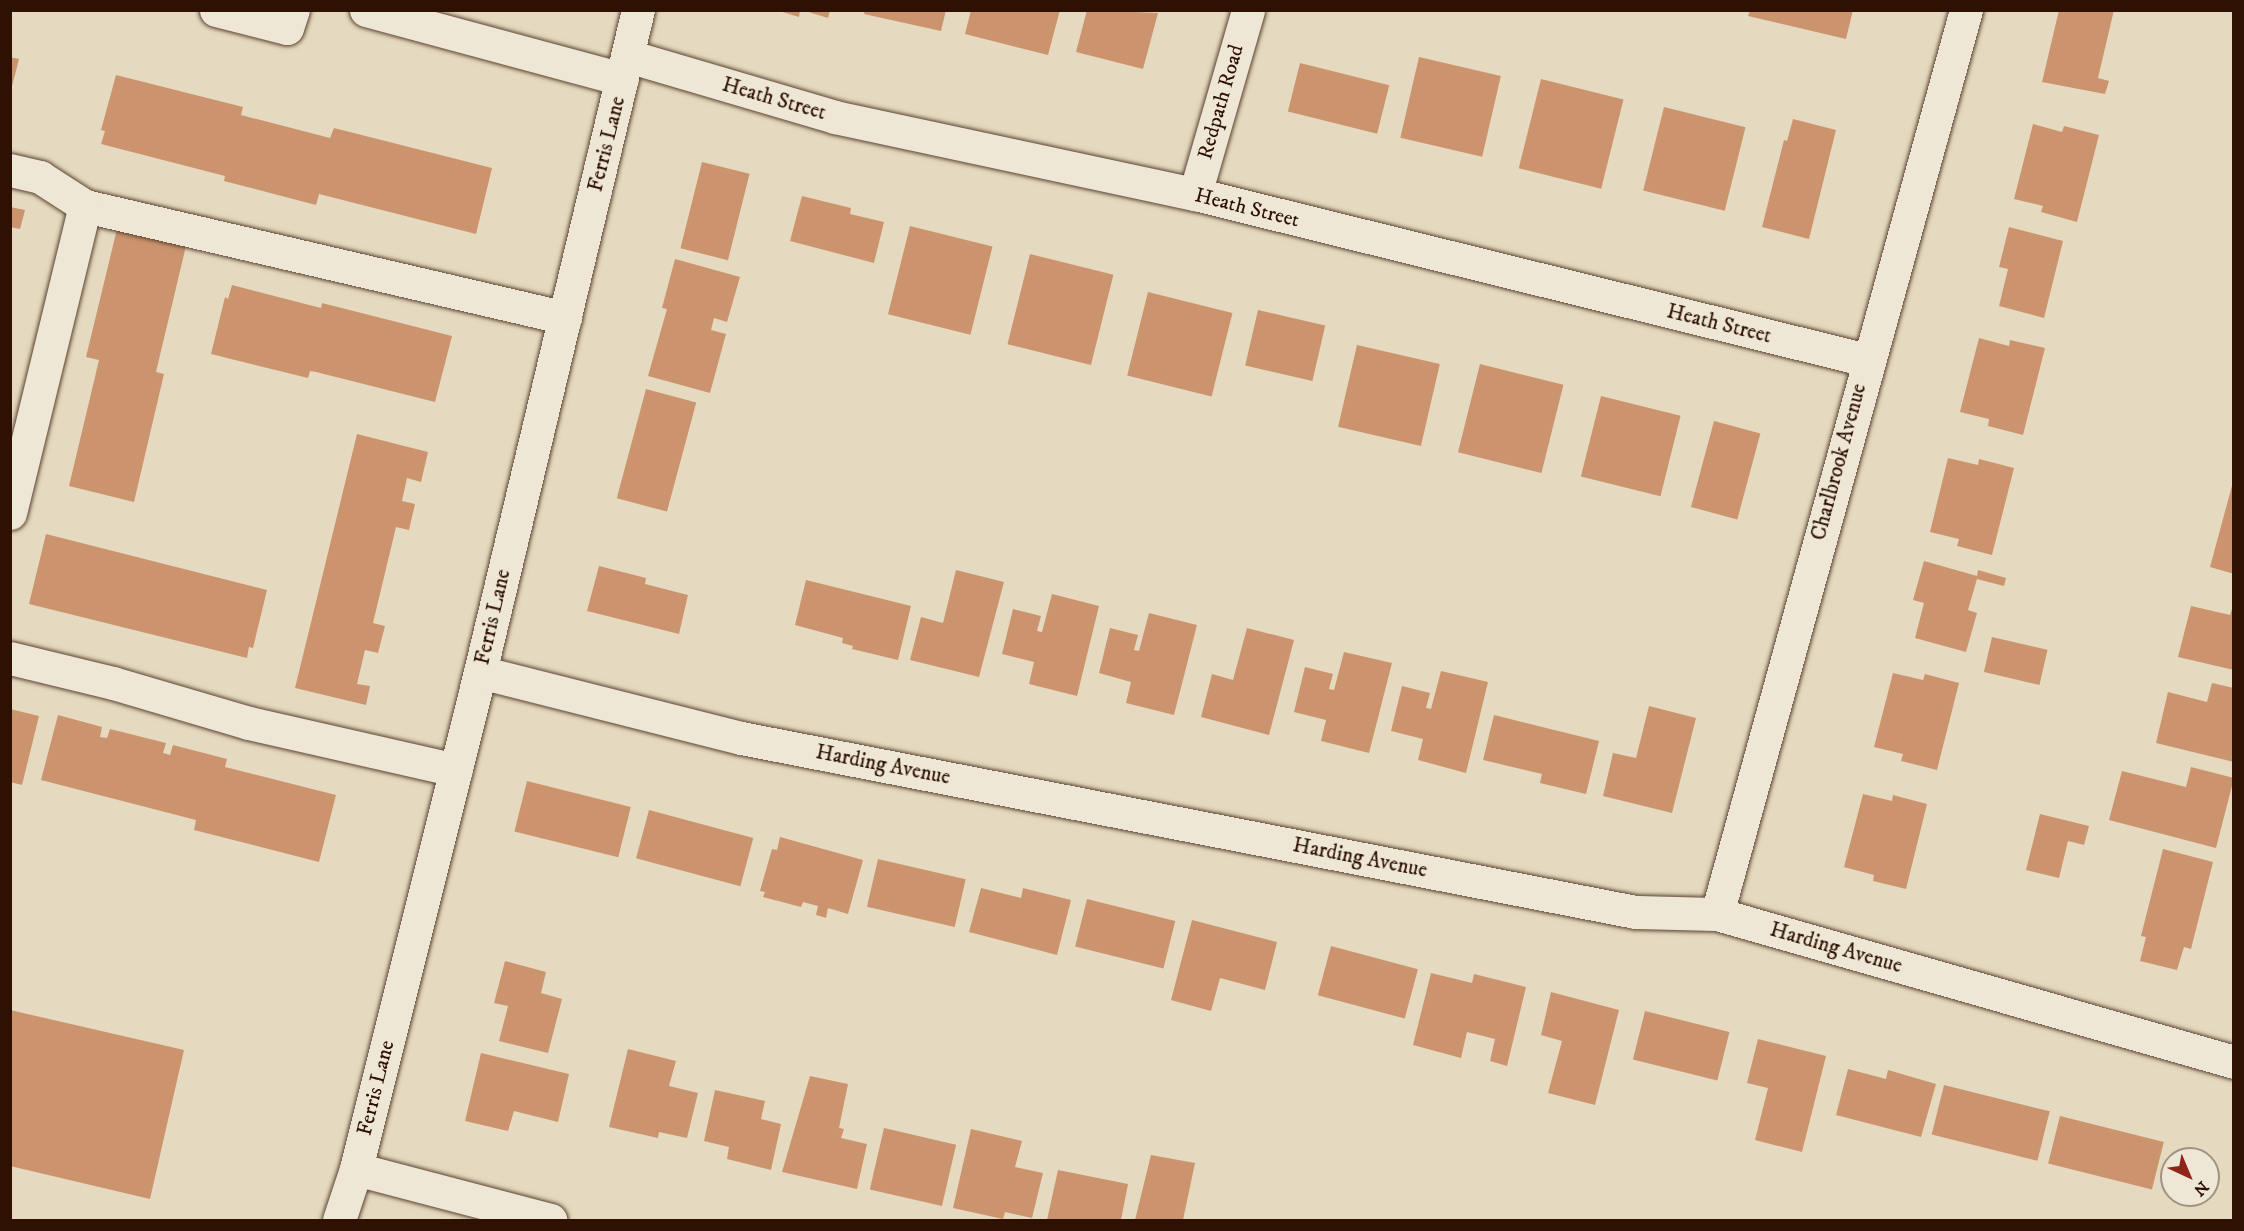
<!DOCTYPE html>
<style>
body{margin:0}
#map{position:relative;width:2244px;height:1231px;overflow:hidden;background:#e5dabf;font-family:"IM FELL DW Pica",serif}
div>[style]{position:absolute}
.building>*{inset:0;background:#cc946e;transform-origin:0 0}
.roads{filter:drop-shadow(0 0 2px #5c4331) drop-shadow(0 0 2px #5c4331)}
.minor>*{height:33px;margin:-16.5px;padding:0 16.5px;transform-origin:16.5px;border-radius:16.5px;background:#eee7d5}
span{translate:-50% -50%;white-space:nowrap;text-align:center;line-height:1.15;-webkit-text-stroke:4.5px #eee7d5;paint-order:stroke}
.street-label{font-size:21px;color:#2e1102}
.frame{position:absolute;inset:0;border:12px solid #2e1102;pointer-events:none}
.north{position:absolute;left:2160px;top:1147px;width:60px;height:60px;box-sizing:border-box;background:#eee7d5;border:2px solid #a19181;border-radius:50%;rotate:136deg;font-size:16px;font-weight:700;line-height:24px;text-align:center;color:#2e1102}
.north::after{content:'';display:block;margin:auto;width:21px;height:27px;background:#8f2418;clip-path:polygon(50% 0,100% 100%,50% 72%,0 100%)}
</style>
<div id="map">
<div class="building">
<i style="clip-path:polygon(776px 10px,800px 10px,799px 17px)"></i>
<i style="clip-path:polygon(802px 10px,830px 10px,828px 18px)"></i>
<i style="clip-path:polygon(865px 10px,946px 10px,941px 31px,864px 14px)"></i>
<i style="clip-path:polygon(971px 10px,1060px 10px,1048px 55px,965px 34px)"></i>
<i style="clip-path:polygon(1087px 10px,1158px 13px,1143px 69px,1076px 52px)"></i>
<i style="clip-path:polygon(1750px 10px,1853px 10px,1846px 39px,1748px 16px)"></i>
<i style="clip-path:polygon(2059px 10px,2114px 10px,2098px 78px,2109px 81px,2105px 94px,2042px 82px)"></i>
<i style="clip-path:polygon(10px 57px,19px 59px,11px 90px,10px 89px)"></i>
<i style="left:1419px;top:57px;width:84px;height:83px;rotate:13deg"></i>
<i style="left:1300px;top:63px;width:92px;height:50px;rotate:14deg"></i>
<i style="clip-path:polygon(116px 75px,243px 107px,241px 115px,330px 138px,334px 128px,492px 168px,476px 234px,319px 194px,316px 205px,224px 181px,225px 176px,101px 144px,105px 131px,101px 130px)"></i>
<i style="left:1541px;top:79px;width:85px;height:92px;rotate:14deg"></i>
<i style="left:1664px;top:107px;width:84px;height:86px;rotate:14deg"></i>
<i style="clip-path:polygon(1793px 119px,1836px 130px,1809px 239px,1762px 227px,1784px 140px,1787px 141px)"></i>
<i style="clip-path:polygon(2033px 124px,2062px 132px,2064px 126px,2099px 135px,2077px 222px,2041px 212px,2043px 206px,2014px 199px)"></i>
<i style="left:702px;top:162px;width:49px;height:89px;rotate:14deg"></i>
<i style="clip-path:polygon(802px 196px,851px 208px,850px 214px,884px 222px,874px 263px,790px 241px)"></i>
<i style="clip-path:polygon(10px 207px,25px 210px,20px 229px,10px 227px)"></i>
<i style="left:910px;top:226px;width:85px;height:91px;rotate:14deg"></i>
<i style="clip-path:polygon(2009px 227px,2063px 241px,2044px 318px,1999px 306px,2008px 269px,1999px 267px)"></i>
<i style="clip-path:polygon(117px 229px,186px 246px,156px 372px,164px 374px,134px 502px,69px 486px,99px 360px,86px 357px)"></i>
<i style="left:1030px;top:254px;width:86px;height:93px;rotate:14deg"></i>
<i style="clip-path:polygon(675px 259px,740px 277px,727px 322px,714px 318px,711px 330px,726px 334px,710px 393px,648px 376px,667px 309px,662px 308px)"></i>
<i style="clip-path:polygon(232px 285px,321px 308px,322px 303px,452px 336px,435px 402px,316px 372px,310px 371px,308px 378px,211px 354px,225px 297px,228px 299px)"></i>
<i style="left:1148px;top:292px;width:87px;height:86px;rotate:14deg"></i>
<i style="left:1258px;top:310px;width:69px;height:57px;rotate:13deg"></i>
<i style="clip-path:polygon(1979px 338px,2009px 346px,2010px 340px,2045px 348px,2023px 435px,1988px 426px,1989px 419px,1960px 412px)"></i>
<i style="left:1357px;top:345px;width:85px;height:84px;rotate:13deg"></i>
<i style="left:1480px;top:364px;width:86px;height:91px;rotate:14deg"></i>
<i style="left:646px;top:389px;width:52px;height:113px;rotate:15deg"></i>
<i style="left:1601px;top:396px;width:82px;height:83px;rotate:14deg"></i>
<i style="left:1714px;top:421px;width:48px;height:89px;rotate:15deg"></i>
<i style="clip-path:polygon(357px 434px,428px 452px,421px 482px,407px 478px,402px 501px,415px 504px,409px 530px,396px 527px,373px 623px,385px 626px,378px 653px,365px 650px,357px 684px,370px 686px,366px 705px,295px 688px)"></i>
<i style="clip-path:polygon(1948px 458px,1978px 465px,1979px 459px,2014px 468px,1992px 555px,1957px 546px,1959px 539px,1930px 532px)"></i>
<i style="clip-path:polygon(2233px 482px,2234px 482px,2234px 574px,2210px 567px)"></i>
<i style="clip-path:polygon(46px 534px,267px 590px,253px 648px,249px 647px,247px 658px,29px 604px)"></i>
<i style="clip-path:polygon(1924px 561px,1977px 576px,1978px 570px,2006px 578px,2004px 586px,1977px 579px,1968px 610px,1977px 613px,1966px 652px,1915px 638px,1924px 603px,1913px 600px)"></i>
<i style="clip-path:polygon(599px 566px,646px 578px,645px 584px,688px 595px,679px 634px,587px 611px)"></i>
<i style="clip-path:polygon(956px 570px,1004px 582px,979px 677px,910px 660px,921px 617px,943px 623px)"></i>
<i style="clip-path:polygon(806px 580px,911px 606px,898px 660px,852px 649px,853px 646px,842px 643px,843px 638px,795px 625px)"></i>
<i style="clip-path:polygon(1052px 594px,1099px 606px,1077px 696px,1029px 684px,1034px 662px,1002px 654px,1013px 609px,1041px 616px,1037px 631px,1042px 632px)"></i>
<i style="clip-path:polygon(2234px 603px,2234px 670px,2178px 657px,2191px 606px,2230px 615px)"></i>
<i style="clip-path:polygon(1149px 613px,1197px 625px,1174px 715px,1126px 703px,1131px 682px,1099px 673px,1110px 628px,1138px 635px,1134px 650px,1139px 651px)"></i>
<i style="clip-path:polygon(1247px 628px,1294px 640px,1269px 735px,1201px 717px,1212px 674px,1233px 680px)"></i>
<i style="left:1992px;top:637px;width:57px;height:36px;rotate:13deg"></i>
<i style="clip-path:polygon(1344px 652px,1392px 663px,1369px 753px,1321px 741px,1326px 720px,1294px 712px,1305px 667px,1333px 674px,1329px 689px,1334px 690px)"></i>
<i style="clip-path:polygon(1441px 671px,1488px 682px,1466px 773px,1418px 760px,1423px 739px,1391px 731px,1402px 686px,1430px 693px,1426px 708px,1431px 709px)"></i>
<i style="clip-path:polygon(1893px 673px,1923px 680px,1925px 674px,1959px 683px,1937px 770px,1901px 761px,1903px 754px,1874px 747px)"></i>
<i style="clip-path:polygon(2212px 683px,2234px 688px,2234px 762px,2156px 743px,2168px 692px,2207px 702px)"></i>
<i style="clip-path:polygon(1649px 706px,1696px 718px,1672px 813px,1603px 796px,1613px 753px,1636px 758px)"></i>
<i style="clip-path:polygon(10px 709px,39px 716px,22px 785px,10px 782px)"></i>
<i style="clip-path:polygon(58px 715px,102px 727px,100px 737px,107px 738px,110px 729px,166px 743px,163px 753px,170px 755px,173px 745px,227px 759px,225px 767px,336px 795px,319px 862px,194px 830px,196px 820px,41px 780px)"></i>
<i style="clip-path:polygon(1494px 715px,1599px 741px,1586px 794px,1540px 783px,1542px 774px,1483px 760px)"></i>
<i style="clip-path:polygon(2191px 767px,2234px 778px,2216px 848px,2109px 820px,2122px 771px,2186px 787px)"></i>
<i style="left:527px;top:781px;width:107px;height:52px;rotate:14deg"></i>
<i style="clip-path:polygon(1863px 794px,1892px 801px,1893px 795px,1927px 804px,1906px 889px,1873px 881px,1874px 875px,1844px 867px)"></i>
<i style="left:649px;top:810px;width:108px;height:50px;rotate:15deg"></i>
<i style="clip-path:polygon(2040px 814px,2089px 826px,2084px 845px,2068px 841px,2059px 878px,2026px 870px)"></i>
<i style="clip-path:polygon(780px 837px,863px 860px,848px 914px,828px 908px,826px 918px,816px 915px,818px 906px,803px 902px,801px 907px,763px 897px,765px 892px,760px 891px,772px 849px,777px 850px)"></i>
<i style="clip-path:polygon(2163px 849px,2213px 862px,2191px 949px,2184px 947px,2177px 970px,2140px 961px,2146px 937px,2141px 936px)"></i>
<i style="left:878px;top:859px;width:90px;height:49px;rotate:13deg"></i>
<i style="clip-path:polygon(981px 888px,1021px 898px,1023px 888px,1071px 900px,1057px 955px,969px 932px)"></i>
<i style="left:1087px;top:899px;width:91px;height:49px;rotate:14deg"></i>
<i style="clip-path:polygon(1192px 920px,1277px 942px,1265px 990px,1220px 978px,1211px 1011px,1171px 1000px)"></i>
<i style="left:1331px;top:946px;width:90px;height:51px;rotate:15deg"></i>
<i style="clip-path:polygon(505px 961px,546px 972px,541px 993px,562px 999px,548px 1053px,499px 1041px,508px 1006px,494px 1003px)"></i>
<i style="clip-path:polygon(1431px 973px,1472px 983px,1474px 974px,1526px 987px,1507px 1066px,1490px 1061px,1495px 1039px,1467px 1032px,1461px 1058px,1413px 1045px)"></i>
<i style="clip-path:polygon(1551px 992px,1619px 1010px,1595px 1105px,1548px 1093px,1562px 1041px,1541px 1035px)"></i>
<i style="clip-path:polygon(10px 1010px,184px 1050px,150px 1199px,10px 1166px)"></i>
<i style="left:1645px;top:1011px;width:87px;height:50px;rotate:14deg"></i>
<i style="clip-path:polygon(1758px 1039px,1826px 1056px,1802px 1152px,1755px 1140px,1768px 1088px,1747px 1083px)"></i>
<i style="clip-path:polygon(628px 1049px,676px 1061px,669px 1086px,698px 1093px,687px 1138px,659px 1132px,658px 1138px,609px 1127px)"></i>
<i style="clip-path:polygon(481px 1053px,569px 1074px,558px 1122px,514px 1111px,508px 1131px,465px 1121px)"></i>
<i style="clip-path:polygon(1848px 1069px,1886px 1079px,1888px 1070px,1936px 1084px,1921px 1137px,1836px 1115px)"></i>
<i style="clip-path:polygon(810px 1076px,848px 1084px,839px 1128px,844px 1129px,841px 1138px,867px 1144px,857px 1189px,782px 1172px)"></i>
<i style="left:1944px;top:1085px;width:109px;height:51px;rotate:14deg"></i>
<i style="clip-path:polygon(715px 1090px,765px 1101px,761px 1119px,781px 1124px,771px 1170px,727px 1159px,729px 1147px,704px 1141px)"></i>
<i style="left:2060px;top:1116px;width:107px;height:49px;rotate:14deg"></i>
<i style="left:884px;top:1128px;width:74px;height:63px;rotate:13deg"></i>
<i style="clip-path:polygon(971px 1129px,1022px 1141px,1015px 1167px,1043px 1173px,1032px 1218px,1005px 1212px,1003px 1219px,953px 1208px)"></i>
<i style="clip-path:polygon(1151px 1155px,1195px 1163px,1183px 1220px,1135px 1220px)"></i>
<i style="clip-path:polygon(1058px 1170px,1128px 1184px,1121px 1220px,1047px 1220px)"></i>
</div>
<div class="roads">
<div class="minor">
<i style="left:216px;top:10px;width:73px;rotate:14.2deg"></i>
<i style="left:287px;top:28px;width:19px;rotate:-72deg"></i>
<i style="left:366px;top:10px;width:265px;rotate:15.1deg"></i>
<i style="left:628px;top:56px;width:216px;rotate:16.4deg"></i>
<i style="left:835px;top:117px;width:368px;rotate:12.1deg"></i>
<i style="left:1195px;top:194px;width:692px;rotate:13.88deg"></i>
<i style="left:10px;top:170px;width:31px;rotate:13deg"></i>
<i style="left:40px;top:177px;width:54px;rotate:32.8deg"></i>
<i style="left:85px;top:206px;width:493px;rotate:13.1deg"></i>
<i style="left:1195px;top:194px;width:191px;rotate:-73.9deg"></i>
<i style="left:10px;top:513px;width:316px;rotate:-76.3deg"></i>
<i style="left:10px;top:658px;width:106px;rotate:13.6deg"></i>
<i style="left:113px;top:683px;width:142px;rotate:16.4deg"></i>
<i style="left:249px;top:723px;width:212px;rotate:12.8deg"></i>
<i style="left:480px;top:672px;width:269px;rotate:14.2deg"></i>
<i style="left:741px;top:738px;width:911px;rotate:11.01deg"></i>
<i style="left:1635px;top:912px;width:82px;rotate:1.4deg"></i>
<i style="left:1717px;top:914px;width:538px;rotate:15.97deg"></i>
<i style="left:1717px;top:914px;width:938px;rotate:-74.6deg"></i>
<i style="left:356px;top:1169px;width:201px;rotate:14.7deg"></i>
<i style="left:339px;top:1220px;width:54px;rotate:-71.6deg"></i>
<i style="left:356px;top:1169px;width:512px;rotate:-75.99deg"></i>
<i style="left:480px;top:672px;width:681px;rotate:-76.58deg"></i>
</div>
</div>
<div class="street-label">
<span style="left:774px;top:99px;rotate:16deg">Heath Street</span>
<span style="left:1221px;top:102px;rotate:-74deg">Redpath Road</span>
<span style="left:607px;top:144px;rotate:-76deg">Ferris Lane</span>
<span style="left:1247px;top:208px;rotate:14deg">Heath Street</span>
<span style="left:1719px;top:324px;rotate:14deg">Heath Street</span>
<span style="left:1839px;top:462px;rotate:-75deg">Charlbrook Avenue</span>
<span style="left:493px;top:617px;rotate:-77deg">Ferris Lane</span>
<span style="left:883px;top:765px;rotate:11deg">Harding Avenue</span>
<span style="left:1360px;top:858px;rotate:11deg">Harding Avenue</span>
<span style="left:1836px;top:948px;rotate:16deg">Harding Avenue</span>
<span style="left:376px;top:1088px;rotate:-76deg">Ferris Lane</span>
</div>
<div class="frame"></div>
<div class="north">N</div>
</div>
